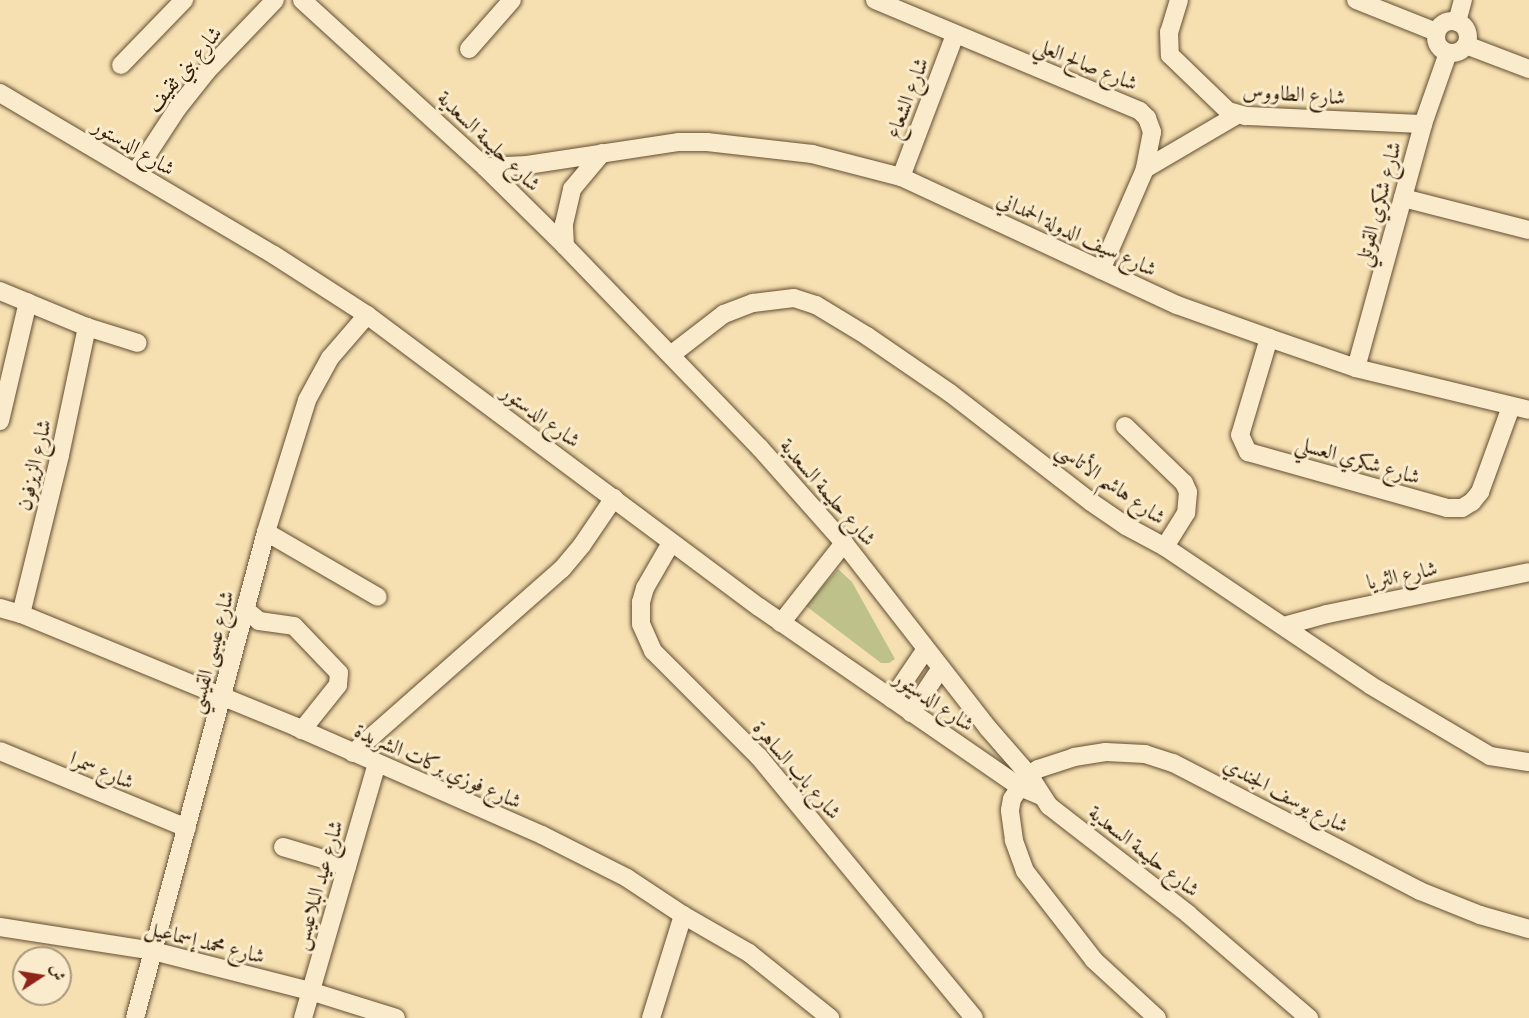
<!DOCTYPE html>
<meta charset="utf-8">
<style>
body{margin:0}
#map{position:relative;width:1529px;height:1018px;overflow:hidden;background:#f6e0b1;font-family:"EB Garamond",Amiri,serif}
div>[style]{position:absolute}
.green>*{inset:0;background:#bfc18a}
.roads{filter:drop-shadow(0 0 2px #634d32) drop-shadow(0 0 2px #634d32)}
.minor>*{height:18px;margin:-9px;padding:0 9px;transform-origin:9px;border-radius:9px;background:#f9ebcc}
.minor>.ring{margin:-9px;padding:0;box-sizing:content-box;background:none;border:18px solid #f9ebcc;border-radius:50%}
span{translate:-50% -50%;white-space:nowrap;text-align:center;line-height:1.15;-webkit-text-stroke:6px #f9ebcc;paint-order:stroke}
.street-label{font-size:21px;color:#321c07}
.north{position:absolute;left:12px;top:946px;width:60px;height:60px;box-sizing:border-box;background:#f9ebcc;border:2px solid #a9987d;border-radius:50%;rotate:78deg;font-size:16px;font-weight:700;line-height:24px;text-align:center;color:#321c07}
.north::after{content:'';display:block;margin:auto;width:21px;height:27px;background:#8f2418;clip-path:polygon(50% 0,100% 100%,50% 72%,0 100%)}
</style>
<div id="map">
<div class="green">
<i style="clip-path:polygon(838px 569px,852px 582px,895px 659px,889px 663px,881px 663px,806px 606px)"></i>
</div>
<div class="roads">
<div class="minor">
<i style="left:302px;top:0;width:248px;rotate:42.4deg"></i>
<i style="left:485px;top:167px;width:112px;rotate:44.6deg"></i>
<i style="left:565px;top:246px;width:281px;rotate:46deg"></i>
<i style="left:760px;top:448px;width:127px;rotate:48.5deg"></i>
<i style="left:844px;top:543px;width:234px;rotate:52.1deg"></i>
<i style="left:988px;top:728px;width:62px;rotate:48.9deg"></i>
<i style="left:1029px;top:775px;width:37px;rotate:57deg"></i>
<i style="left:1049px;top:806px;width:176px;rotate:37.8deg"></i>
<i style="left:1188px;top:914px;width:160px;rotate:40.7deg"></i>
<i style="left:875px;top:0;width:287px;rotate:22.7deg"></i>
<i style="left:1140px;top:111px;width:10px;rotate:45deg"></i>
<i style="left:1147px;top:118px;width:15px;rotate:70deg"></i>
<i style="left:1152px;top:132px;width:38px;rotate:101deg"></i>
<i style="left:1145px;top:169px;width:110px;rotate:113.5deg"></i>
<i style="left:1179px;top:0;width:34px;rotate:107deg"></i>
<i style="left:1169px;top:32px;width:23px;rotate:88deg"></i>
<i style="left:1170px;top:55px;width:81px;rotate:44deg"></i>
<i style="left:1228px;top:111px;width:19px;rotate:16deg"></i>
<i style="left:1246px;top:116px;width:177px;rotate:2.6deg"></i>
<i style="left:1356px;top:0;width:86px;rotate:21.8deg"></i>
<i class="ring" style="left:1436px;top:21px;width:14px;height:14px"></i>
<i style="left:1457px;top:22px;width:23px;rotate:-75deg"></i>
<i style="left:1466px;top:45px;width:67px;rotate:20.9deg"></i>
<i style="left:469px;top:49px;width:65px;rotate:-48.7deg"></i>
<i style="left:121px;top:65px;width:91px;rotate:-45.9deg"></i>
<i style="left:0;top:93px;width:318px;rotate:30.6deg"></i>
<i style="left:274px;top:255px;width:111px;rotate:32.8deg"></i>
<i style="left:367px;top:315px;width:489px;rotate:36.7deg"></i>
<i style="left:759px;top:607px;width:317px;rotate:34.6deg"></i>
<i style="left:1020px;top:787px;width:23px;rotate:23deg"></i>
<i style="left:485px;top:167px;width:42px;rotate:-2.7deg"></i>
<i style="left:527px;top:165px;width:154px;rotate:-8.6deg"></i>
<i style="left:679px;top:142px;width:28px"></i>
<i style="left:707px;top:142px;width:106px;rotate:6.5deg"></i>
<i style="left:812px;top:154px;width:92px;rotate:14.5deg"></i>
<i style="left:901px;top:177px;width:304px;rotate:24.9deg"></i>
<i style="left:1177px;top:305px;width:98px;rotate:19.7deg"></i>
<i style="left:1269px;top:338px;width:92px;rotate:19deg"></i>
<i style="left:1356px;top:368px;width:178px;rotate:13.6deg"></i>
<i style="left:1145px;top:169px;width:107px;rotate:-30.4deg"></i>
<i style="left:135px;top:173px;width:77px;rotate:-56.7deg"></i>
<i style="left:177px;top:109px;width:48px;rotate:-51.7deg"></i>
<i style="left:207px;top:71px;width:98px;rotate:-46.2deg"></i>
<i style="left:901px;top:177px;width:152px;rotate:-69.2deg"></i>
<i style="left:1403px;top:198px;width:130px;rotate:14.3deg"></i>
<i style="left:565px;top:246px;width:22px;rotate:-93deg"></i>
<i style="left:564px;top:224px;width:36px;rotate:-77deg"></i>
<i style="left:572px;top:189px;width:47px;rotate:-50.2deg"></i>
<i style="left:0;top:291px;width:94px;rotate:22.5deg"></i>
<i style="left:87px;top:327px;width:53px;rotate:17.4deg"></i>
<i style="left:1269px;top:338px;width:101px;rotate:106.6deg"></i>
<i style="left:1240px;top:435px;width:19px;rotate:65deg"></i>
<i style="left:1248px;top:452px;width:207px;rotate:15.7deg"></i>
<i style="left:1447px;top:508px;width:15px"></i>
<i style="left:1462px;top:508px;width:12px;rotate:-31deg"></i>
<i style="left:1472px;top:502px;width:13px;rotate:-51deg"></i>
<i style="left:1480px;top:492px;width:90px;rotate:-70deg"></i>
<i style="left:672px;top:354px;width:66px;rotate:-37.6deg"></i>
<i style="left:724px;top:314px;width:31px;rotate:-21deg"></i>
<i style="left:753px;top:303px;width:41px;rotate:-7deg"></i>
<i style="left:794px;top:298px;width:23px;rotate:18deg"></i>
<i style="left:816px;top:305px;width:60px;rotate:31.3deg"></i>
<i style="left:867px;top:336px;width:101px;rotate:34.5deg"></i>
<i style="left:950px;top:393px;width:178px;rotate:37.7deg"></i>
<i style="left:1091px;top:502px;width:42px;rotate:34.4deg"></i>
<i style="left:1126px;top:526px;width:44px;rotate:28.3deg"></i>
<i style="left:1165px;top:547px;width:247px;rotate:33.9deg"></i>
<i style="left:1370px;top:685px;width:139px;rotate:30.6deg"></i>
<i style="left:1490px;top:756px;width:39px;rotate:9deg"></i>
<i style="left:1356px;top:368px;width:253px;rotate:-74.6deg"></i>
<i style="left:1423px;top:124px;width:75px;rotate:-70.6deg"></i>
<i style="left:0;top:421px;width:122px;rotate:-76.8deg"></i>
<i style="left:1125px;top:426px;width:82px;rotate:44deg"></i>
<i style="left:1184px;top:483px;width:10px;rotate:66deg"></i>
<i style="left:1188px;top:492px;width:21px;rotate:95deg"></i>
<i style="left:1186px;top:513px;width:40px;rotate:122deg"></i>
<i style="left:266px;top:532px;width:129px;rotate:30.1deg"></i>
<i style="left:671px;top:543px;width:52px;rotate:120deg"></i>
<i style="left:645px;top:588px;width:15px;rotate:106deg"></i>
<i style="left:641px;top:602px;width:22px;rotate:90deg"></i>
<i style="left:641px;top:624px;width:30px;rotate:66deg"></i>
<i style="left:653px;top:651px;width:150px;rotate:45deg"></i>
<i style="left:759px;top:757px;width:338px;rotate:50.5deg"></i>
<i style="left:0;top:608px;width:22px;rotate:16deg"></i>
<i style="left:21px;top:614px;width:297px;rotate:22.3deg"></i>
<i style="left:296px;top:727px;width:269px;rotate:23.7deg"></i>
<i style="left:542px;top:835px;width:95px;rotate:26.8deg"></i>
<i style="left:627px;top:878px;width:67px;rotate:33.5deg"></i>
<i style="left:683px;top:915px;width:76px;rotate:29.9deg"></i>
<i style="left:749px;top:953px;width:104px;rotate:38.7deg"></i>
<i style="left:246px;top:610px;width:17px;rotate:40deg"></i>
<i style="left:259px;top:621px;width:35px;rotate:8deg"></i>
<i style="left:294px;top:626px;width:65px;rotate:46.2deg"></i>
<i style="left:339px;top:673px;width:12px;rotate:95deg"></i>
<i style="left:338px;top:685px;width:58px;rotate:128.7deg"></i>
<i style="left:21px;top:614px;width:164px;rotate:-76.2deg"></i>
<i style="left:60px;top:455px;width:131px;rotate:-78.1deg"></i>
<i style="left:781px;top:623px;width:102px;rotate:-51.8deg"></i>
<i style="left:1284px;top:626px;width:45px;rotate:-15.6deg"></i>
<i style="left:1327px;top:614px;width:206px;rotate:-11.7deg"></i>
<i style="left:892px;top:699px;width:60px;rotate:-55.8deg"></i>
<i style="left:911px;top:713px;width:54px;rotate:-56.3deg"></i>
<i style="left:0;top:751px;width:202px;rotate:22.4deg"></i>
<i style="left:353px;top:753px;width:278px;rotate:-41.4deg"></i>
<i style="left:562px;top:569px;width:31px;rotate:-50deg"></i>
<i style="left:582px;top:545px;width:57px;rotate:-55.8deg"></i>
<i style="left:283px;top:847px;width:67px;rotate:16.5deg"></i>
<i style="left:0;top:927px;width:155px;rotate:8.9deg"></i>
<i style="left:153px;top:951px;width:162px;rotate:14.3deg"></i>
<i style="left:310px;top:991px;width:90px;rotate:17.4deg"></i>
<i style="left:135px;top:1018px;width:503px;rotate:-74.91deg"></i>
<i style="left:266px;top:532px;width:138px;rotate:-72.7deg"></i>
<i style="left:307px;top:400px;width:48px;rotate:-61.3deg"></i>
<i style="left:330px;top:358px;width:57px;rotate:-49.3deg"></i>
<i style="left:303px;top:1018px;width:265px;rotate:-73.8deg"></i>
<i style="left:651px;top:1018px;width:108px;rotate:-72.7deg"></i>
<i style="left:1157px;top:1018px;width:86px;rotate:-137.4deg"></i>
<i style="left:1094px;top:960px;width:113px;rotate:-127.8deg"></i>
<i style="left:1025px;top:871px;width:33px;rotate:-110deg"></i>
<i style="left:1014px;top:840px;width:30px;rotate:-98deg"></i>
<i style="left:1010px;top:810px;width:11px;rotate:-80deg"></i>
<i style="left:1012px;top:799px;width:14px;rotate:-56deg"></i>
<i style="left:1020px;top:787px;width:15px;rotate:-53deg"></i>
<i style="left:1029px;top:775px;width:11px;rotate:-34deg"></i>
<i style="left:1038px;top:769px;width:38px;rotate:-18deg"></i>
<i style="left:1074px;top:757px;width:32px;rotate:-9deg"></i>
<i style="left:1106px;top:752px;width:39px;rotate:3deg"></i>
<i style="left:1145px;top:754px;width:29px;rotate:18deg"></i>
<i style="left:1173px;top:763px;width:278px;rotate:27.4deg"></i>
<i style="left:1420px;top:891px;width:65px;rotate:21.8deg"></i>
<i style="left:1480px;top:915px;width:51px;rotate:15.9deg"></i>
</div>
</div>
<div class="street-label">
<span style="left:1086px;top:64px;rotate:22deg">شارع صالح العلي</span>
<span style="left:184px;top:69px;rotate:-50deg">شارع بني ثقيف</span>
<span style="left:1294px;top:94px;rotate:4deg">شارع الطاووس</span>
<span style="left:907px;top:98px;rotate:-69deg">شارع الشعاع</span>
<span style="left:489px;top:141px;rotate:44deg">شارع حليمة السعدية</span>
<span style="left:134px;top:147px;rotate:31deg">شارع الدستور</span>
<span style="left:1378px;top:204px;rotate:-75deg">شارع شكري القوتلي</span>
<span style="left:1077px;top:234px;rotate:25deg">شارع سيف الدولة الحمداني</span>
<span style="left:541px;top:416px;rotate:36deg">شارع الدستور</span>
<span style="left:1358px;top:460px;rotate:16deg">شارع شكري العسلي</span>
<span style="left:34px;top:465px;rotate:-77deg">شارع الزيزفون</span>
<span style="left:1111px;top:483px;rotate:35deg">شارع هاشم الأتاسي</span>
<span style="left:828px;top:492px;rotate:49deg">شارع حليمة السعدية</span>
<span style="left:1402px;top:575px;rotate:-12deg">شارع الثريا</span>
<span style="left:211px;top:652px;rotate:-75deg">شارع عيسى القيسي</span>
<span style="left:934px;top:701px;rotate:34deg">شارع الدستور</span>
<span style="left:438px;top:766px;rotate:24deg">شارع فوزي بركات الشريدة</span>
<span style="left:102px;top:770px;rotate:23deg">شارع سمرا</span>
<span style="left:797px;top:770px;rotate:49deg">شارع باب الساهرة</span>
<span style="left:1286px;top:795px;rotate:28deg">شارع يوسف الجندي</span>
<span style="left:1144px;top:851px;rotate:38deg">شارع حليمة السعدية</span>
<span style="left:318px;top:885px;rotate:-74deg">شارع عيد البلاعيس</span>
<span style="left:205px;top:942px;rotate:14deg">شارع محمد إسماعيل</span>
</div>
<div class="north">ش</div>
</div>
